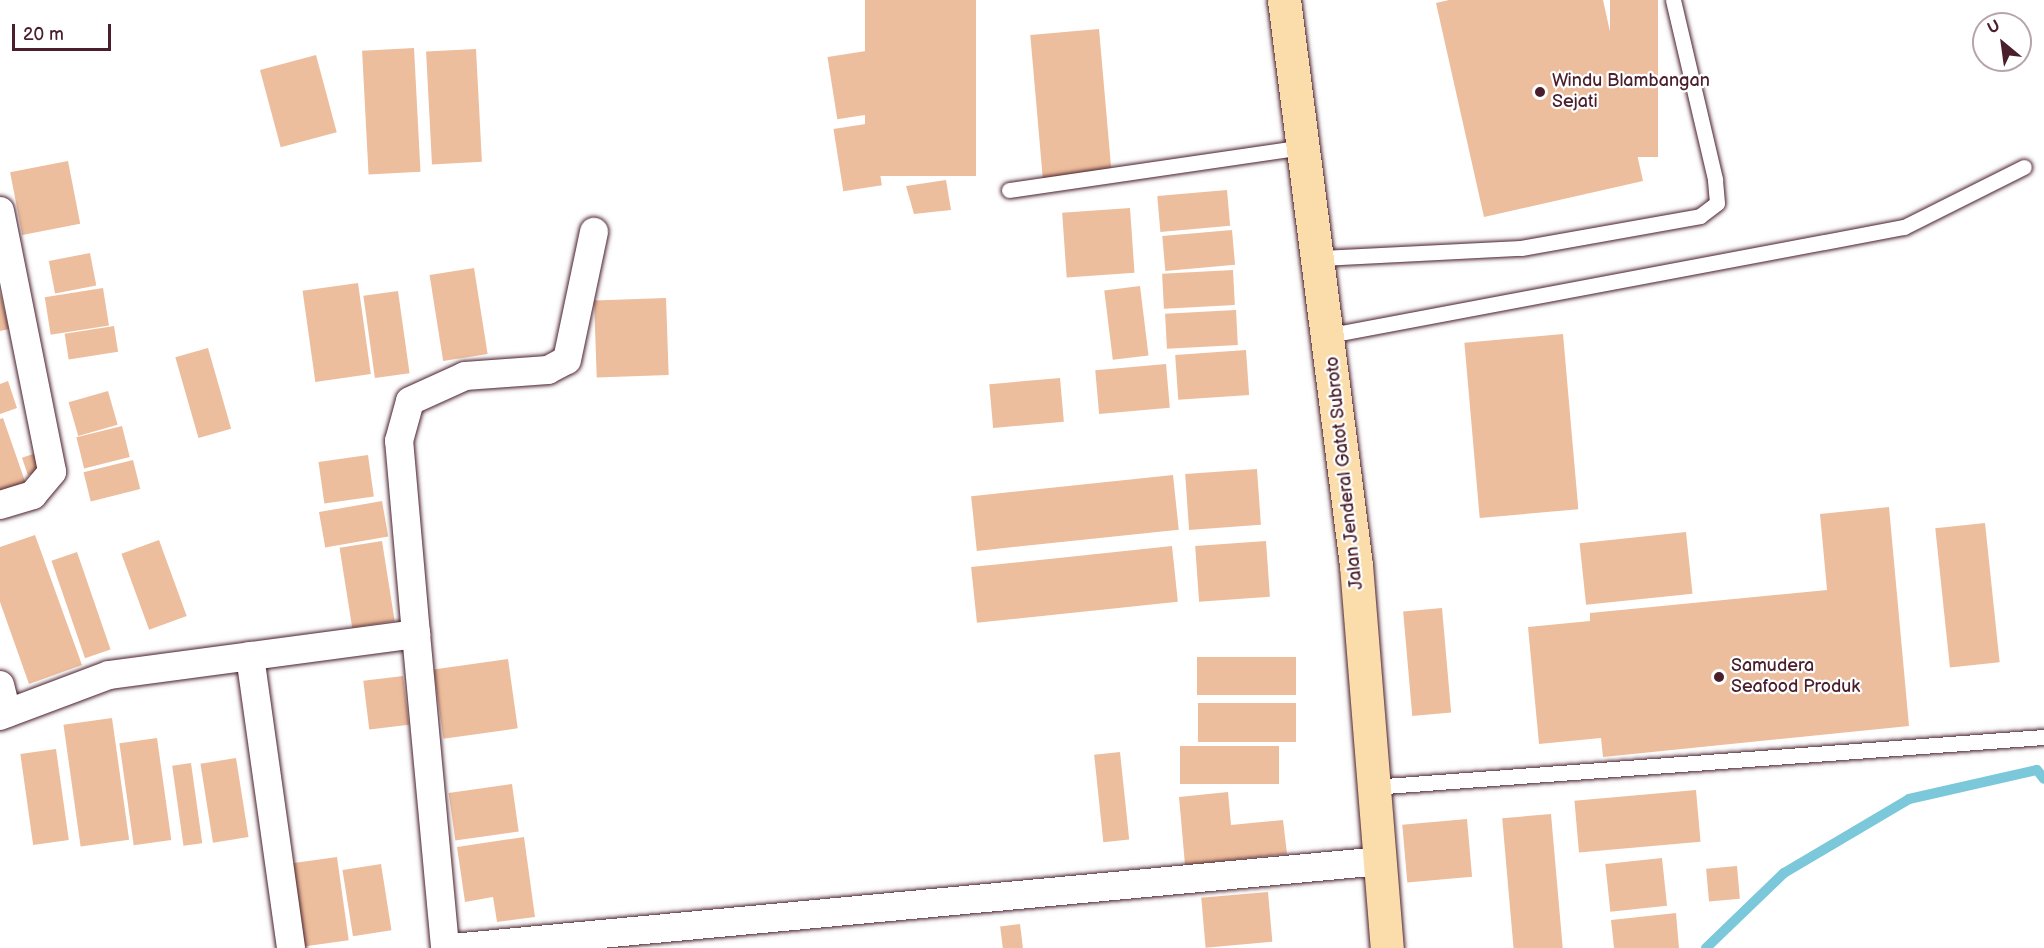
<!DOCTYPE html>
<style>
body{margin:0}
#map{position:relative;width:2044px;height:948px;overflow:hidden;background:#fff;font-family:"Balsamiq Sans",sans-serif}
div>[style]{position:absolute}
.stream>*{height:10px;margin:-5px;padding:0 5px;transform-origin:5px;border-radius:5px;background:#7cc8db}
.building>*{inset:0;background:#edbe9d;transform-origin:0 0}
.roads{filter:drop-shadow(0 0 2px #4a1f2b) drop-shadow(0 0 2px #4a1f2b)}
.service>*{height:15px;margin:-7.5px;padding:0 7.5px;transform-origin:7.5px;border-radius:7.5px;background:#fff}
.minor>*{height:28px;margin:-14px;padding:0 14px;transform-origin:14px;border-radius:14px;background:#fff}
.trunk>*{height:33px;margin:-16.5px;padding:0 16.5px;transform-origin:16.5px;border-radius:16.5px;background:#fbddab}
.dots>*{width:16px;height:16px;translate:-50% -50%;box-sizing:border-box;border:3px solid #fff;border-radius:50%}
span{translate:-50% -50%;white-space:nowrap;text-align:center;line-height:1.15;-webkit-text-stroke:4.5px #fff;paint-order:stroke}
.poi-label{font-size:18px;color:#4a1f2b}
.left{translate:0 -50%;text-align:left}
.street-label{font-size:18px;color:#4a1f2b}
.north{position:absolute;left:1972px;top:12px;width:60px;height:60px;box-sizing:border-box;background:#fff;border:2px solid #b7a5aa;border-radius:50%;rotate:331deg;font-size:16px;font-weight:700;line-height:24px;text-align:center;color:#4a1f2b}
.north::after{content:'';display:block;margin:auto;width:21px;height:27px;background:#4a1f2b;clip-path:polygon(50% 0,100% 100%,50% 72%,0 100%)}
.scale{position:absolute;left:12px;top:24px;width:99px;height:27px;box-sizing:border-box;border:3px solid #4a1f2b;border-top:0;padding-left:8px;font-size:18px;line-height:21px;white-space:nowrap;color:#4a1f2b;-webkit-text-stroke:4px #fff;paint-order:stroke}
</style>
<div id="map">
<div class="stream">
<i style="left:1706px;top:948px;width:108px;rotate:-43.9deg"></i>
<i style="left:1784px;top:873px;width:145px;rotate:-30.6deg"></i>
<i style="left:1909px;top:799px;width:131px;rotate:-12.8deg"></i>
<i style="left:2037px;top:770px;width:11px;rotate:52deg"></i>
</div>
<div class="building">
<i style="left:865px;top:0;width:111px;height:176px"></i>
<i style="clip-path:polygon(1449px 0,1603px 0,1643px 181px,1484px 217px,1436px 3px)"></i>
<i style="left:1610px;top:0;width:48px;height:157px"></i>
<i style="left:1099px;top:29px;width:144px;height:69px;rotate:85deg"></i>
<i style="left:414px;top:48px;width:124px;height:52px;rotate:87deg"></i>
<i style="left:476px;top:49px;width:113px;height:50px;rotate:87deg"></i>
<i style="left:866px;top:51px;width:63px;height:39px;rotate:81deg"></i>
<i style="left:316px;top:55px;width:80px;height:58px;rotate:75deg"></i>
<i style="left:872px;top:123px;width:63px;height:39px;rotate:81deg"></i>
<i style="left:68px;top:161px;width:64px;height:59px;rotate:79deg"></i>
<i style="clip-path:polygon(946px 180px,951px 210px,914px 214px,906px 186px)"></i>
<i style="left:1227px;top:190px;width:36px;height:70px;rotate:85deg"></i>
<i style="left:1130px;top:208px;width:65px;height:68px;rotate:86deg"></i>
<i style="left:1232px;top:230px;width:35px;height:70px;rotate:85deg"></i>
<i style="left:90px;top:253px;width:33px;height:42px;rotate:79deg"></i>
<i style="left:474px;top:268px;width:87px;height:45px;rotate:81deg"></i>
<i style="left:1233px;top:270px;width:35px;height:71px;rotate:87deg"></i>
<i style="left:358px;top:283px;width:92px;height:56px;rotate:82deg"></i>
<i style="left:1140px;top:286px;width:70px;height:36px;rotate:83deg"></i>
<i style="left:103px;top:288px;width:38px;height:59px;rotate:81deg"></i>
<i style="left:398px;top:291px;width:83px;height:35px;rotate:82deg"></i>
<i style="clip-path:polygon(0 292px,9px 329px,0 331px)"></i>
<i style="left:666px;top:298px;width:77px;height:72px;rotate:88deg"></i>
<i style="left:1236px;top:310px;width:35px;height:71px;rotate:87deg"></i>
<i style="left:114px;top:326px;width:26px;height:50px;rotate:81deg"></i>
<i style="left:1563px;top:334px;width:176px;height:99px;rotate:85deg"></i>
<i style="left:208px;top:348px;width:84px;height:34px;rotate:74deg"></i>
<i style="left:1246px;top:350px;width:45px;height:71px;rotate:86deg"></i>
<i style="left:1166px;top:364px;width:44px;height:71px;rotate:85deg"></i>
<i style="left:1060px;top:378px;width:44px;height:71px;rotate:85deg"></i>
<i style="clip-path:polygon(8px 381px,17px 408px,0 414px,0 384px)"></i>
<i style="left:108px;top:391px;width:35px;height:41px;rotate:74deg"></i>
<i style="clip-path:polygon(3px 418px,28px 490px,0 500px,0 419px)"></i>
<i style="left:122px;top:426px;width:32px;height:47px;rotate:76deg"></i>
<i style="left:39px;top:452px;width:18px;height:18px;rotate:71deg"></i>
<i style="left:368px;top:455px;width:42px;height:50px;rotate:82deg"></i>
<i style="left:133px;top:460px;width:30px;height:51px;rotate:76deg"></i>
<i style="left:1257px;top:469px;width:56px;height:72px;rotate:86deg"></i>
<i style="left:1173px;top:475px;width:55px;height:203px;rotate:84deg"></i>
<i style="left:382px;top:501px;width:36px;height:64px;rotate:80deg"></i>
<i style="clip-path:polygon(1889px 507px,1909px 726px,1603px 757px,1601px 738px,1539px 744px,1528px 627px,1590px 621px,1590px 613px,1827px 590px,1820px 514px)"></i>
<i style="left:1985px;top:523px;width:140px;height:50px;rotate:84deg"></i>
<i style="left:1686px;top:532px;width:62px;height:107px;rotate:84deg"></i>
<i style="clip-path:polygon(35px 535px,82px 665px,29px 684px,0 602px,0 547px)"></i>
<i style="left:159px;top:540px;width:81px;height:40px;rotate:70deg"></i>
<i style="left:382px;top:541px;width:81px;height:43px;rotate:81deg"></i>
<i style="left:1266px;top:541px;width:56px;height:71px;rotate:86deg"></i>
<i style="left:1172px;top:546px;width:56px;height:202px;rotate:84deg"></i>
<i style="left:77px;top:552px;width:103px;height:27px;rotate:71deg"></i>
<i style="left:1442px;top:608px;width:105px;height:39px;rotate:85deg"></i>
<i style="left:1197px;top:657px;width:99px;height:38px"></i>
<i style="left:508px;top:659px;width:70px;height:75px;rotate:82deg"></i>
<i style="left:403px;top:676px;width:49px;height:40px;rotate:83deg"></i>
<i style="left:1198px;top:703px;width:98px;height:39px"></i>
<i style="left:112px;top:718px;width:123px;height:49px;rotate:82deg"></i>
<i style="left:157px;top:738px;width:103px;height:38px;rotate:82deg"></i>
<i style="left:1180px;top:746px;width:99px;height:38px"></i>
<i style="left:56px;top:749px;width:92px;height:36px;rotate:82deg"></i>
<i style="left:1120px;top:752px;width:88px;height:26px;rotate:84deg"></i>
<i style="left:236px;top:758px;width:80px;height:36px;rotate:81deg"></i>
<i style="left:191px;top:763px;width:81px;height:19px;rotate:82deg"></i>
<i style="left:512px;top:784px;width:48px;height:64px;rotate:82deg"></i>
<i style="left:1696px;top:790px;width:52px;height:122px;rotate:85deg"></i>
<i style="clip-path:polygon(1228px 792px,1231px 825px,1283px 820px,1287px 854px,1185px 865px,1179px 797px)"></i>
<i style="left:1551px;top:814px;width:135px;height:49px;rotate:85deg"></i>
<i style="left:1467px;top:819px;width:58px;height:65px;rotate:85deg"></i>
<i style="clip-path:polygon(524px 837px,535px 917px,497px 922px,493px 897px,465px 902px,457px 847px)"></i>
<i style="left:337px;top:857px;width:84px;height:49px;rotate:82deg"></i>
<i style="left:1662px;top:858px;width:48px;height:57px;rotate:84deg"></i>
<i style="left:381px;top:864px;width:67px;height:39px;rotate:81deg"></i>
<i style="left:1737px;top:866px;width:33px;height:31px;rotate:85deg"></i>
<i style="left:1268px;top:892px;width:50px;height:67px;rotate:85deg"></i>
<i style="clip-path:polygon(1676px 913px,1679px 948px,1614px 948px,1611px 920px)"></i>
<i style="left:1020px;top:924px;width:24px;height:20px;rotate:83deg"></i>
</div>
<div class="roads">
<div class="service">
<i style="left:1009px;top:190px;width:296px;rotate:-8.3deg"></i>
<i style="left:1321px;top:258px;width:200px;rotate:-2.9deg"></i>
<i style="left:1521px;top:248px;width:182px;rotate:-10.1deg"></i>
<i style="left:1700px;top:216px;width:21px;rotate:-37deg"></i>
<i style="left:1717px;top:203px;width:24px;rotate:-95deg"></i>
<i style="left:1715px;top:179px;width:184px;rotate:-103.2deg"></i>
<i style="left:1330px;top:335px;width:584px;rotate:-10.66deg"></i>
<i style="left:1904px;top:227px;width:134px;rotate:-26.6deg"></i>
<i style="left:1372px;top:787px;width:674px;rotate:-4.26deg"></i>
</div>
<div class="minor">
<i style="left:0;top:211px;width:266px;rotate:78.7deg"></i>
<i style="left:52px;top:472px;width:30px;rotate:130deg"></i>
<i style="left:33px;top:495px;width:34px;rotate:163deg"></i>
<i style="left:416px;top:634px;width:194px;rotate:-95deg"></i>
<i style="left:399px;top:441px;width:41px;rotate:-74.6deg"></i>
<i style="left:410px;top:401px;width:60px;rotate:-24.4deg"></i>
<i style="left:465px;top:376px;width:83px;rotate:-4.1deg"></i>
<i style="left:548px;top:370px;width:21px;rotate:-28deg"></i>
<i style="left:567px;top:360px;width:131px;rotate:-78.1deg"></i>
<i style="left:250px;top:656px;width:295px;rotate:82deg"></i>
<i style="left:0;top:685px;width:29px;rotate:76deg"></i>
<i style="left:0;top:716px;width:116px;rotate:-20.6deg"></i>
<i style="left:109px;top:675px;width:310px;rotate:-7.6deg"></i>
<i style="left:416px;top:634px;width:315px;rotate:84.7deg"></i>
<i style="left:452px;top:948px;width:933px;rotate:-5.35deg"></i>
</div>
<div class="trunk">
<i style="left:1284px;top:0;width:570px;rotate:82.74deg"></i>
<i style="left:1356px;top:565px;width:384px;rotate:85.4deg"></i>
</div>
</div>
<div class="dots">
<i style="left:1540px;top:92px;background:#4a1f2b"></i>
<i style="left:1719px;top:677px;background:#4a1f2b"></i>
</div>
<div class="poi-label">
<span class="left" style="left:1552px;top:92px">Windu Blambangan<br>Sejati</span>
<span class="left" style="left:1731px;top:677px">Samudera<br>Seafood Produk</span>
</div>
<div class="street-label">
<span style="left:1345px;top:473px;rotate:-96deg">Jalan Jenderal Gatot Subroto</span>
</div>
<div class="north">U</div>
<div class="scale">20 m</div>
</div>
